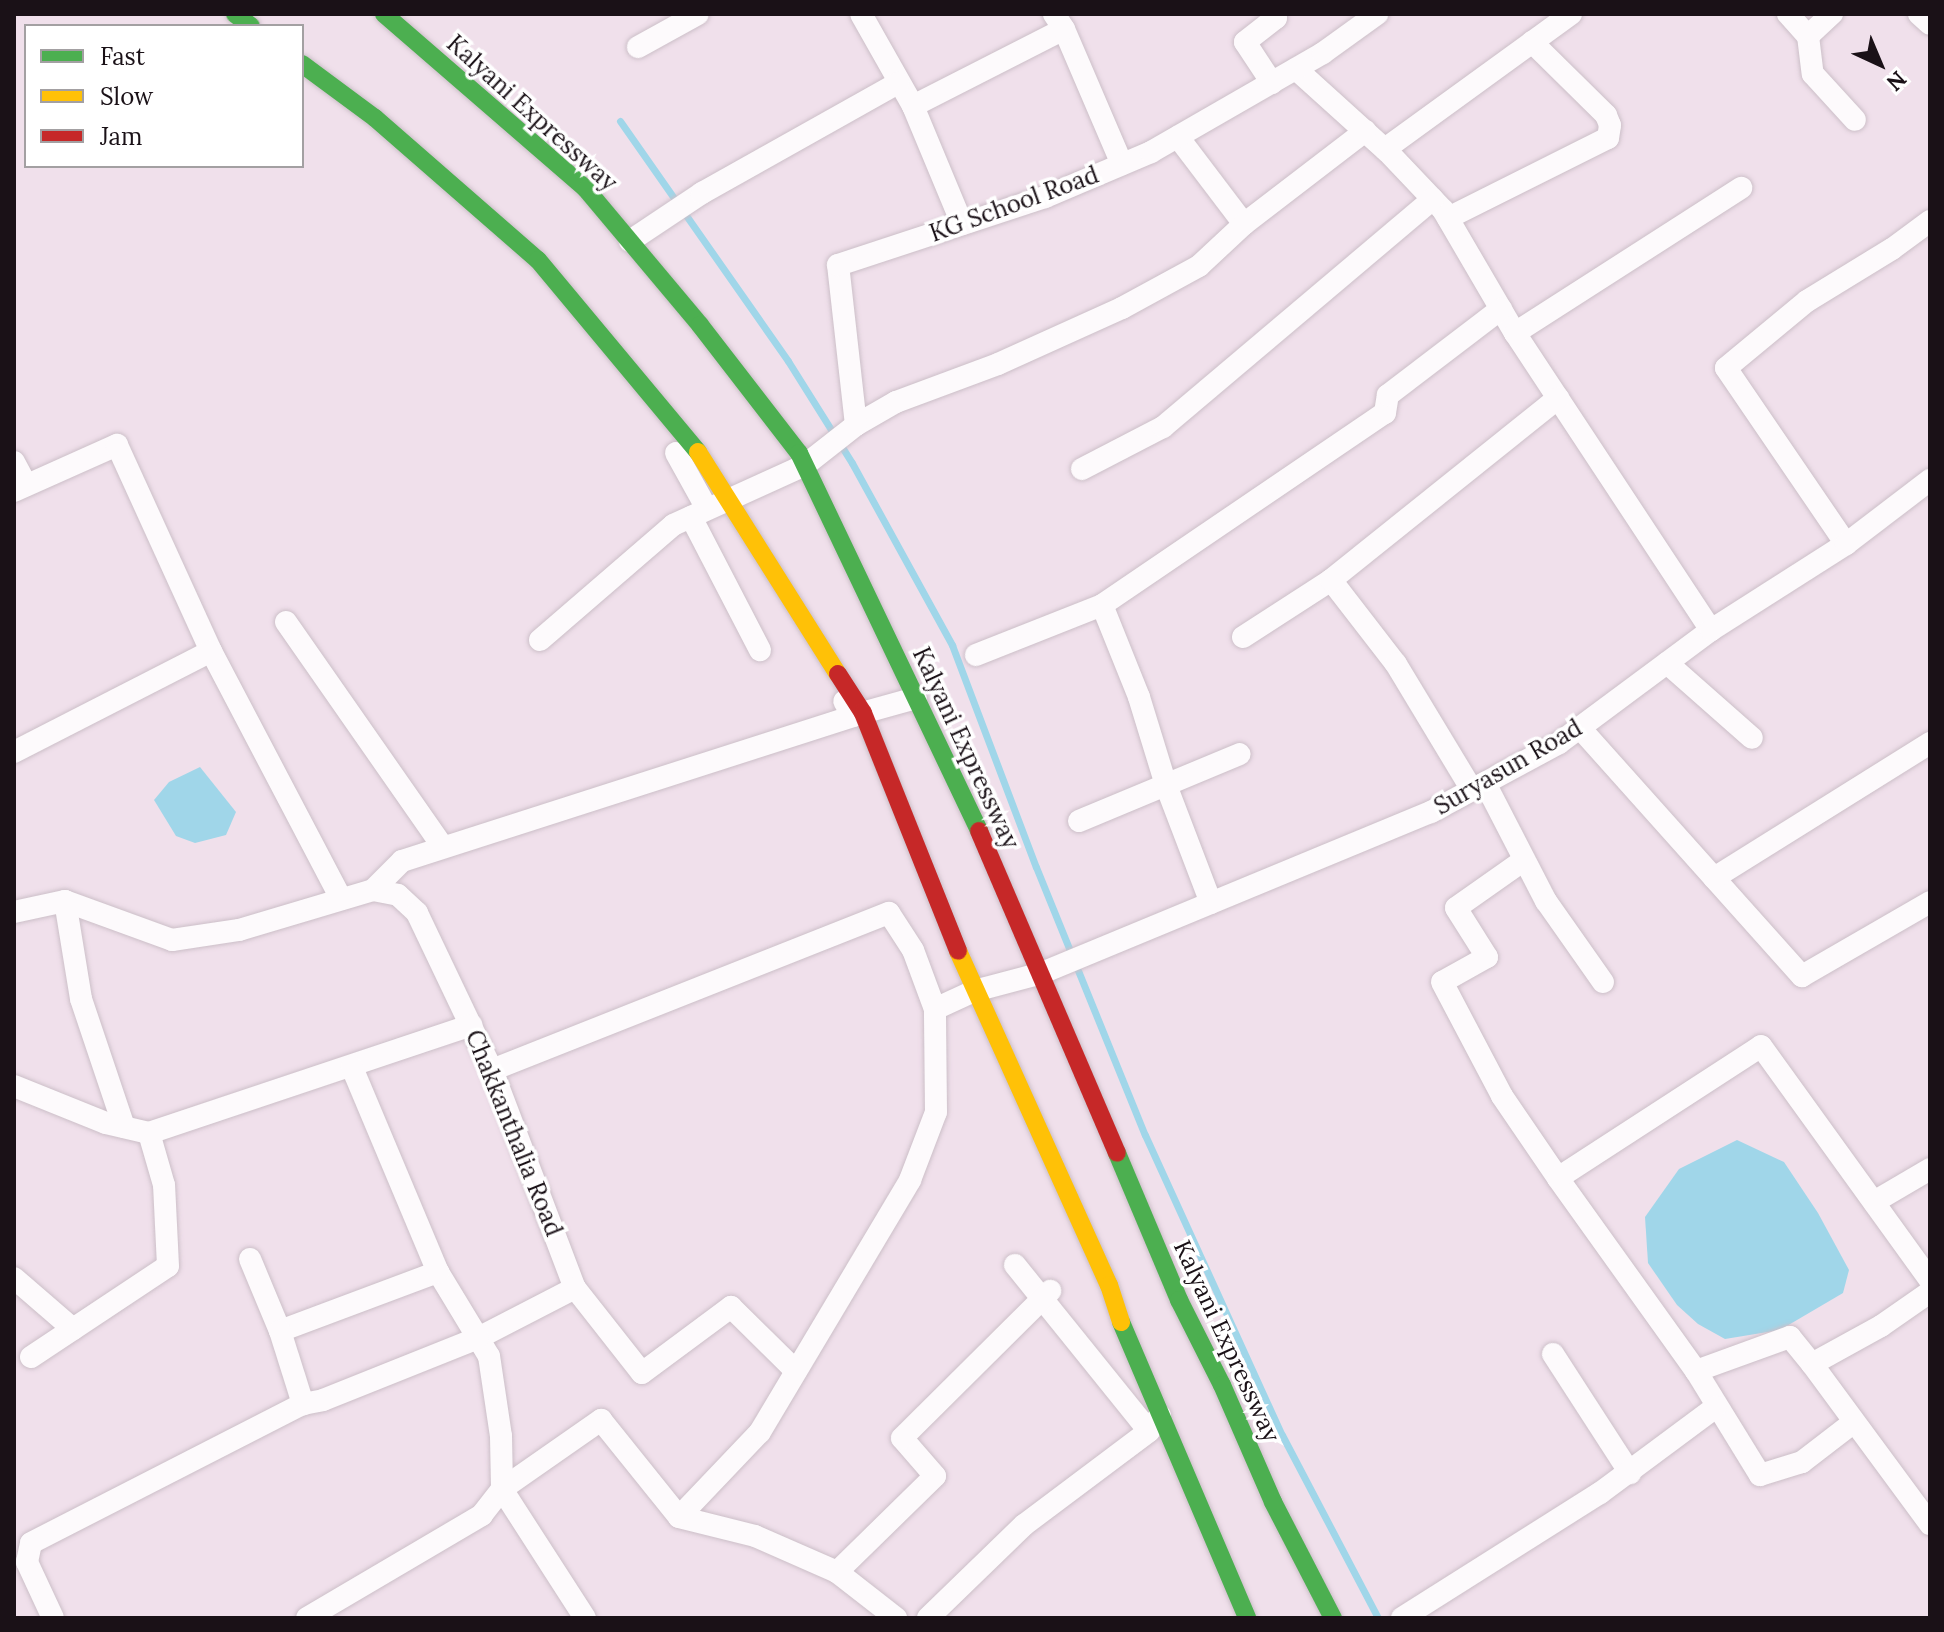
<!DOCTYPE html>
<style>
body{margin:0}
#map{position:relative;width:1944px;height:1632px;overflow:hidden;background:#f0e0eb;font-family:Lora,serif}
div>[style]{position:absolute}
.water>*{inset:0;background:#a0d6e9}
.stream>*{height:7px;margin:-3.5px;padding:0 3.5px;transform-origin:3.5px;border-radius:3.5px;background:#a0d6e9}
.roads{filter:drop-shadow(0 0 2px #ccbfc8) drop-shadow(0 0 2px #ccbfc8)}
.street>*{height:22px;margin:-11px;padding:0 11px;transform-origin:11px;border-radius:11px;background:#fdfafc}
.fast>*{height:18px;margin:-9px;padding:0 9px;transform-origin:9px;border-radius:9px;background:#4caf50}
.slow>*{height:18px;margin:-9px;padding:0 9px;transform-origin:9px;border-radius:9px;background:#ffc107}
.jam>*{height:18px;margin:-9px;padding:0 9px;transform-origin:9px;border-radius:9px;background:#c62828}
span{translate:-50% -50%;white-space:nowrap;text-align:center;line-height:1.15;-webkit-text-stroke:7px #fff;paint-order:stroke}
.street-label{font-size:24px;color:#1a1117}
.frame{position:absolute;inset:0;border:16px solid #1a1117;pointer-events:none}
.legend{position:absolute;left:24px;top:24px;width:280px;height:144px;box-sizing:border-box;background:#fff;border:2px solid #a3a0a2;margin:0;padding:10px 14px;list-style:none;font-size:24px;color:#1a1117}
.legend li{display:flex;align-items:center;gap:16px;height:40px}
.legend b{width:40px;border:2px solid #a3a0a2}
.north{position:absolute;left:1840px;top:24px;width:80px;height:80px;-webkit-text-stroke:6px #fff;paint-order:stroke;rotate:136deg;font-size:22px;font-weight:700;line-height:32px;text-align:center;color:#1a1117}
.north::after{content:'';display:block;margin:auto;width:28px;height:36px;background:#1a1117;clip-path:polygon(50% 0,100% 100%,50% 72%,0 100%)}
</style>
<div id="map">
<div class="water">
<i style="clip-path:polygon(200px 767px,236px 812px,226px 835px,195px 843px,176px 836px,154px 800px,169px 782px)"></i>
<i style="clip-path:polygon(1737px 1140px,1784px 1162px,1818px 1213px,1849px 1270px,1843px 1293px,1780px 1330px,1725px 1339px,1698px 1324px,1677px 1305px,1648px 1263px,1645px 1217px,1679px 1169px)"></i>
</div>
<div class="stream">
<i style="left:620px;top:121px;width:293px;rotate:55deg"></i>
<i style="left:788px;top:361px;width:120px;rotate:57.9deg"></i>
<i style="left:852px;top:463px;width:208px;rotate:61.2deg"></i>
<i style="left:952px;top:645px;width:237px;rotate:69.3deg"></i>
<i style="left:1036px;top:867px;width:289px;rotate:67.9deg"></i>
<i style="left:1145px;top:1135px;width:330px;rotate:65.5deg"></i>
<i style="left:1282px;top:1435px;width:207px;rotate:62.3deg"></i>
</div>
<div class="roads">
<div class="street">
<i style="left:861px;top:14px;width:106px;rotate:60.5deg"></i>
<i style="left:913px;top:106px;width:128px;rotate:67.4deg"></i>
<i style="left:1788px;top:14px;width:30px;rotate:48deg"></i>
<i style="left:1808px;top:36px;width:38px;rotate:83deg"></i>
<i style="left:1813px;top:74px;width:62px;rotate:47.6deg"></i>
<i style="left:1919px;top:14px;width:15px;rotate:42deg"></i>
<i style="left:1064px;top:29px;width:147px;rotate:66.8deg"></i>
<i style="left:1808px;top:36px;width:33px;rotate:-43deg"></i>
<i style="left:638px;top:47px;width:68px;rotate:-28.8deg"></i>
<i style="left:1296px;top:69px;width:124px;rotate:42.1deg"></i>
<i style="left:1388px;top:152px;width:80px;rotate:46.5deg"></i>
<i style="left:1443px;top:210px;width:143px;rotate:59.7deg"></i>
<i style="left:1515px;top:333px;width:356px;rotate:56.6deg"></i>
<i style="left:1272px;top:83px;width:49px;rotate:-123.4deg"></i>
<i style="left:1245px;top:42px;width:39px;rotate:-38deg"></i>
<i style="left:1276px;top:18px;width:5px;rotate:-127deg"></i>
<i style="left:913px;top:106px;width:169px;rotate:-27deg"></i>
<i style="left:1064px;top:29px;width:18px;rotate:-124deg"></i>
<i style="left:1178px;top:137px;width:109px;rotate:52.8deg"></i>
<i style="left:1385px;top:149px;width:230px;rotate:-36deg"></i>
<i style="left:1448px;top:218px;width:179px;rotate:-26.6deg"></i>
<i style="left:1608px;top:138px;width:13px;rotate:-81deg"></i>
<i style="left:1610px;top:125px;width:11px;rotate:-112deg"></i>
<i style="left:1606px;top:115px;width:104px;rotate:-135.4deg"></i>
<i style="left:630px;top:241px;width:87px;rotate:-33.7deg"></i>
<i style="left:702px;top:193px;width:225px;rotate:-29.3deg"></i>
<i style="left:1515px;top:333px;width:269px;rotate:-32.7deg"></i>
<i style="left:856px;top:425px;width:46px;rotate:-29.9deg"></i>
<i style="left:896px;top:402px;width:109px;rotate:-20.4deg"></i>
<i style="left:998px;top:364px;width:136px;rotate:-24.3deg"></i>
<i style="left:1122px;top:308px;width:88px;rotate:-28.6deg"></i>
<i style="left:1199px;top:266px;width:62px;rotate:-43deg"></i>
<i style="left:1244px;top:224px;width:153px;rotate:-37.5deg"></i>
<i style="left:676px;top:453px;width:64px;rotate:61deg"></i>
<i style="left:14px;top:462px;width:26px;rotate:62deg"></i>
<i style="left:1082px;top:469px;width:91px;rotate:-27.4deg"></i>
<i style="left:1163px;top:427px;width:353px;rotate:-40.2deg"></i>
<i style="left:14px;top:491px;width:113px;rotate:-24.1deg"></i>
<i style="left:117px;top:445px;width:226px;rotate:65.5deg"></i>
<i style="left:211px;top:651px;width:280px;rotate:62.3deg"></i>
<i style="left:691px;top:517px;width:150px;rotate:62.6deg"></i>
<i style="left:1846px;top:544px;width:213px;rotate:-124.3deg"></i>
<i style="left:1726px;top:368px;width:105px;rotate:-39.6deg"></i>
<i style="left:1807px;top:301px;width:100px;rotate:-31.5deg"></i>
<i style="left:1892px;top:249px;width:47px;rotate:-36.4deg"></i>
<i style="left:1331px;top:580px;width:106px;rotate:52.3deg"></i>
<i style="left:1396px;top:664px;width:147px;rotate:58.9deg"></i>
<i style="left:286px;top:622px;width:274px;rotate:55.1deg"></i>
<i style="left:1243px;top:637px;width:105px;rotate:-32.9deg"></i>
<i style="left:1331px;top:580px;width:291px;rotate:-38.7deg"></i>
<i style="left:540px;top:640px;width:176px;rotate:-40.8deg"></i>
<i style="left:673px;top:525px;width:145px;rotate:-24.4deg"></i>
<i style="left:805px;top:465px;width:65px;rotate:-38.1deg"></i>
<i style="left:856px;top:425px;width:161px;rotate:-96.4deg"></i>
<i style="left:838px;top:265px;width:218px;rotate:-18.2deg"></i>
<i style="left:1045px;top:197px;width:115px;rotate:-23deg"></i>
<i style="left:1151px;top:152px;width:198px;rotate:-29.9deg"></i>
<i style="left:1323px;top:53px;width:67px;rotate:-35.8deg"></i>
<i style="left:976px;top:655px;width:136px;rotate:-21.6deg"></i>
<i style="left:1667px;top:663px;width:113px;rotate:41.4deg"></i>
<i style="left:855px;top:715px;width:63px;rotate:-15.6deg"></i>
<i style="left:1580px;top:728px;width:333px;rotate:48.2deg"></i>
<i style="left:1802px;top:976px;width:148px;rotate:-30deg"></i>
<i style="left:14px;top:752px;width:221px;rotate:-27.1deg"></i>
<i style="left:1485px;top:783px;width:133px;rotate:62.7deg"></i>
<i style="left:1546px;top:901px;width:99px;rotate:54.9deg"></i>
<i style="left:1079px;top:821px;width:174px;rotate:-22.6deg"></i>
<i style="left:1524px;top:860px;width:83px;rotate:144.8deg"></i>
<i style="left:1456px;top:908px;width:58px;rotate:57.7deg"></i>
<i style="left:1487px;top:957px;width:51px;rotate:150.9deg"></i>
<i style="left:1442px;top:982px;width:129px;rotate:62.2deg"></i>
<i style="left:1502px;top:1096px;width:99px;rotate:55.7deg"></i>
<i style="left:1714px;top:878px;width:255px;rotate:-32deg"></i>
<i style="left:373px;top:890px;width:41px;rotate:-45deg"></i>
<i style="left:402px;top:861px;width:474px;rotate:-17.8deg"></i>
<i style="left:853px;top:716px;width:17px;rotate:-121deg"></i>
<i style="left:65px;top:901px;width:99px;rotate:80.7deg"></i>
<i style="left:81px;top:999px;width:135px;rotate:71.4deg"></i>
<i style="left:1211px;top:903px;width:126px;rotate:-110.9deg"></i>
<i style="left:1166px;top:785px;width:92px;rotate:-107.1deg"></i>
<i style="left:1139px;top:697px;width:99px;rotate:-111.9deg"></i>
<i style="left:1102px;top:605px;width:342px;rotate:-34.2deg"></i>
<i style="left:1385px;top:413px;width:18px;rotate:-81deg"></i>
<i style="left:1388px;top:395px;width:142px;rotate:-37.3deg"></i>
<i style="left:14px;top:912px;width:52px;rotate:-12.2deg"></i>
<i style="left:65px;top:901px;width:114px;rotate:20deg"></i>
<i style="left:172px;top:940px;width:68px;rotate:-8.5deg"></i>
<i style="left:239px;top:930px;width:140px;rotate:-16.6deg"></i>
<i style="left:373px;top:890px;width:25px;rotate:11deg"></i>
<i style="left:398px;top:895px;width:26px;rotate:43deg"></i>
<i style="left:417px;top:913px;width:174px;rotate:64.5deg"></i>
<i style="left:492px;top:1070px;width:233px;rotate:69.2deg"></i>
<i style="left:575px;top:1288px;width:109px;rotate:152.7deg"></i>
<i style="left:478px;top:1338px;width:21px;rotate:59deg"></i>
<i style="left:489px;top:1356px;width:81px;rotate:81.5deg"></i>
<i style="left:501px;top:1436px;width:53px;rotate:88.9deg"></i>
<i style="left:502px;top:1489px;width:33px;rotate:128deg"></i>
<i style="left:482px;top:1515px;width:203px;rotate:149.5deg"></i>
<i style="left:492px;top:1070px;width:427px;rotate:-21.6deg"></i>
<i style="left:889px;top:913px;width:44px;rotate:57deg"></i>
<i style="left:913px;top:950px;width:63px;rotate:69.6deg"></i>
<i style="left:935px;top:1009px;width:43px;rotate:-24.8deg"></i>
<i style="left:974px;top:991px;width:70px;rotate:-14.8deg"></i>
<i style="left:1042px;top:973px;width:421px;rotate:-22.5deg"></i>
<i style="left:1431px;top:812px;width:145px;rotate:-28.3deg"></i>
<i style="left:1559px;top:743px;width:189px;rotate:-36.6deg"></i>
<i style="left:1711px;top:630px;width:160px;rotate:-32.5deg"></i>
<i style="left:1846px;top:544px;width:106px;rotate:-37.3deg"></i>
<i style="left:14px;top:1086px;width:99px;rotate:21.9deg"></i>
<i style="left:106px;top:1123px;width:44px;rotate:13.1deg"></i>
<i style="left:149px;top:1133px;width:340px;rotate:-18.5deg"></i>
<i style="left:1874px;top:1202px;width:65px;rotate:-30.5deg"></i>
<i style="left:250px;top:1259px;width:78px;rotate:67.4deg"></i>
<i style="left:280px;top:1331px;width:169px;rotate:-20.5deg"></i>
<i style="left:1015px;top:1265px;width:213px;rotate:51.1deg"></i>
<i style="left:14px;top:1278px;width:78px;rotate:40.8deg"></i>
<i style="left:575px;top:1288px;width:108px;rotate:51.8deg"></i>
<i style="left:642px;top:1373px;width:111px;rotate:-36.6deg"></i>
<i style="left:731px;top:1307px;width:91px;rotate:44.6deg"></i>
<i style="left:280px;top:1331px;width:77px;rotate:72.5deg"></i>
<i style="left:1553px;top:1354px;width:142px;rotate:57.1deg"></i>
<i style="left:31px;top:1357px;width:164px;rotate:-33.6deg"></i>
<i style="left:168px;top:1266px;width:81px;rotate:-92.8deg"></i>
<i style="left:164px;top:1185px;width:54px;rotate:-106.1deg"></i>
<i style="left:1812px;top:1364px;width:199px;rotate:53.6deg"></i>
<i style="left:1696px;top:1371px;width:100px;rotate:-19.9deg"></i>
<i style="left:1790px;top:1337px;width:35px;rotate:51deg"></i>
<i style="left:1812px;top:1364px;width:79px;rotate:-28.8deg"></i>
<i style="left:1881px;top:1326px;width:60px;rotate:-34.8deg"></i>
<i style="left:1854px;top:1422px;width:66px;rotate:142.4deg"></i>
<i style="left:1802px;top:1462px;width:44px;rotate:162.8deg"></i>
<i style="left:1760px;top:1475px;width:122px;rotate:-121.6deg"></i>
<i style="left:1696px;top:1371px;width:237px;rotate:-125.6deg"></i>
<i style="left:1558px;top:1178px;width:242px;rotate:-33deg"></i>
<i style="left:1761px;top:1046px;width:289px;rotate:54.2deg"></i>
<i style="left:679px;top:1517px;width:78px;rotate:14deg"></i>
<i style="left:755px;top:1536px;width:90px;rotate:23.7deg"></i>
<i style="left:837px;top:1572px;width:75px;rotate:37.9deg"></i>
<i style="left:837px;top:1572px;width:137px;rotate:-44.4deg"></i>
<i style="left:935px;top:1476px;width:50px;rotate:-131deg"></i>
<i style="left:902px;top:1438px;width:209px;rotate:-44.8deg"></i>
<i style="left:53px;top:1618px;width:62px;rotate:-114.9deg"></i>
<i style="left:27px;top:1562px;width:19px;rotate:-78deg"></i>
<i style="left:31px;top:1543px;width:305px;rotate:-27.1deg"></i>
<i style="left:303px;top:1404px;width:20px;rotate:-11deg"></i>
<i style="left:323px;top:1400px;width:167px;rotate:-21.8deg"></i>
<i style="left:478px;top:1338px;width:77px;rotate:-121.2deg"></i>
<i style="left:438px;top:1272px;width:222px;rotate:-112.8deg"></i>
<i style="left:585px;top:1618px;width:153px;rotate:-122.8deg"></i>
<i style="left:502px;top:1489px;width:121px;rotate:-34.9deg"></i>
<i style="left:601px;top:1420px;width:124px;rotate:51.2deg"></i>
<i style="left:679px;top:1517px;width:117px;rotate:-46.4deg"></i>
<i style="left:760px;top:1432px;width:293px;rotate:-59.2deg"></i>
<i style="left:910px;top:1180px;width:73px;rotate:-69.1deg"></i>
<i style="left:936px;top:1112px;width:103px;rotate:-90.6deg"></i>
<i style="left:928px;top:1618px;width:134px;rotate:-44.1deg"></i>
<i style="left:1024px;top:1525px;width:156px;rotate:-36.9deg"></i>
<i style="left:1149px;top:1431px;width:19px;rotate:-55deg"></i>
<i style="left:1402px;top:1618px;width:234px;rotate:-32.3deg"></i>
<i style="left:1600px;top:1493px;width:144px;rotate:-36.6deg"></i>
</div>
<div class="fast">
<i style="left:235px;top:14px;width:20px;rotate:37deg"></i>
<i style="left:384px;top:14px;width:267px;rotate:40.9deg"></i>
<i style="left:586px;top:189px;width:177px;rotate:50deg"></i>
<i style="left:700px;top:325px;width:162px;rotate:52.3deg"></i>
<i style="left:799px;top:453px;width:419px;rotate:64.5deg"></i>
<i style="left:302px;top:64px;width:91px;rotate:36.5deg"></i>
<i style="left:375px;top:118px;width:216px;rotate:41.1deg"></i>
<i style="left:538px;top:260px;width:250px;rotate:50.2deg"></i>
<i style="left:1117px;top:1153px;width:160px;rotate:67.1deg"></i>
<i style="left:1179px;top:1300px;width:95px;rotate:63.2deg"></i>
<i style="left:1222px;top:1385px;width:128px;rotate:66.4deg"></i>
<i style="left:1273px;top:1502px;width:131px;rotate:62.7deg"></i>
<i style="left:1121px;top:1322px;width:322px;rotate:66.9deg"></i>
</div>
<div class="slow">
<i style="left:698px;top:452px;width:262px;rotate:57.8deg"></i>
<i style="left:958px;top:951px;width:367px;rotate:65.7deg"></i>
<i style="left:1109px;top:1285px;width:39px;rotate:72deg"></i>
</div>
<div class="jam">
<i style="left:838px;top:674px;width:46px;rotate:57.3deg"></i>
<i style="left:863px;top:713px;width:256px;rotate:68.2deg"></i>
<i style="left:979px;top:831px;width:350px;rotate:66.8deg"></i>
</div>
</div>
<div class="street-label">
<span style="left:532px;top:113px;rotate:42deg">Kalyani Expressway</span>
<span style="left:1014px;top:204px;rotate:-20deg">KG School Road</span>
<span style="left:966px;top:748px;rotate:65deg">Kalyani Expressway</span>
<span style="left:1508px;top:767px;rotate:-30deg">Suryasun Road</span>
<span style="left:514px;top:1133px;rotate:68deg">Chakkanthalia Road</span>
<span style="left:1227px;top:1341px;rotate:65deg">Kalyani Expressway</span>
</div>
<div class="frame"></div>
<ul class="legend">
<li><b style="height:10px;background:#4caf50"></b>Fast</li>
<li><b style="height:10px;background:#ffc107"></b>Slow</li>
<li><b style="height:10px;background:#c62828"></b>Jam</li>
</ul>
<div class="north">N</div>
</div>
